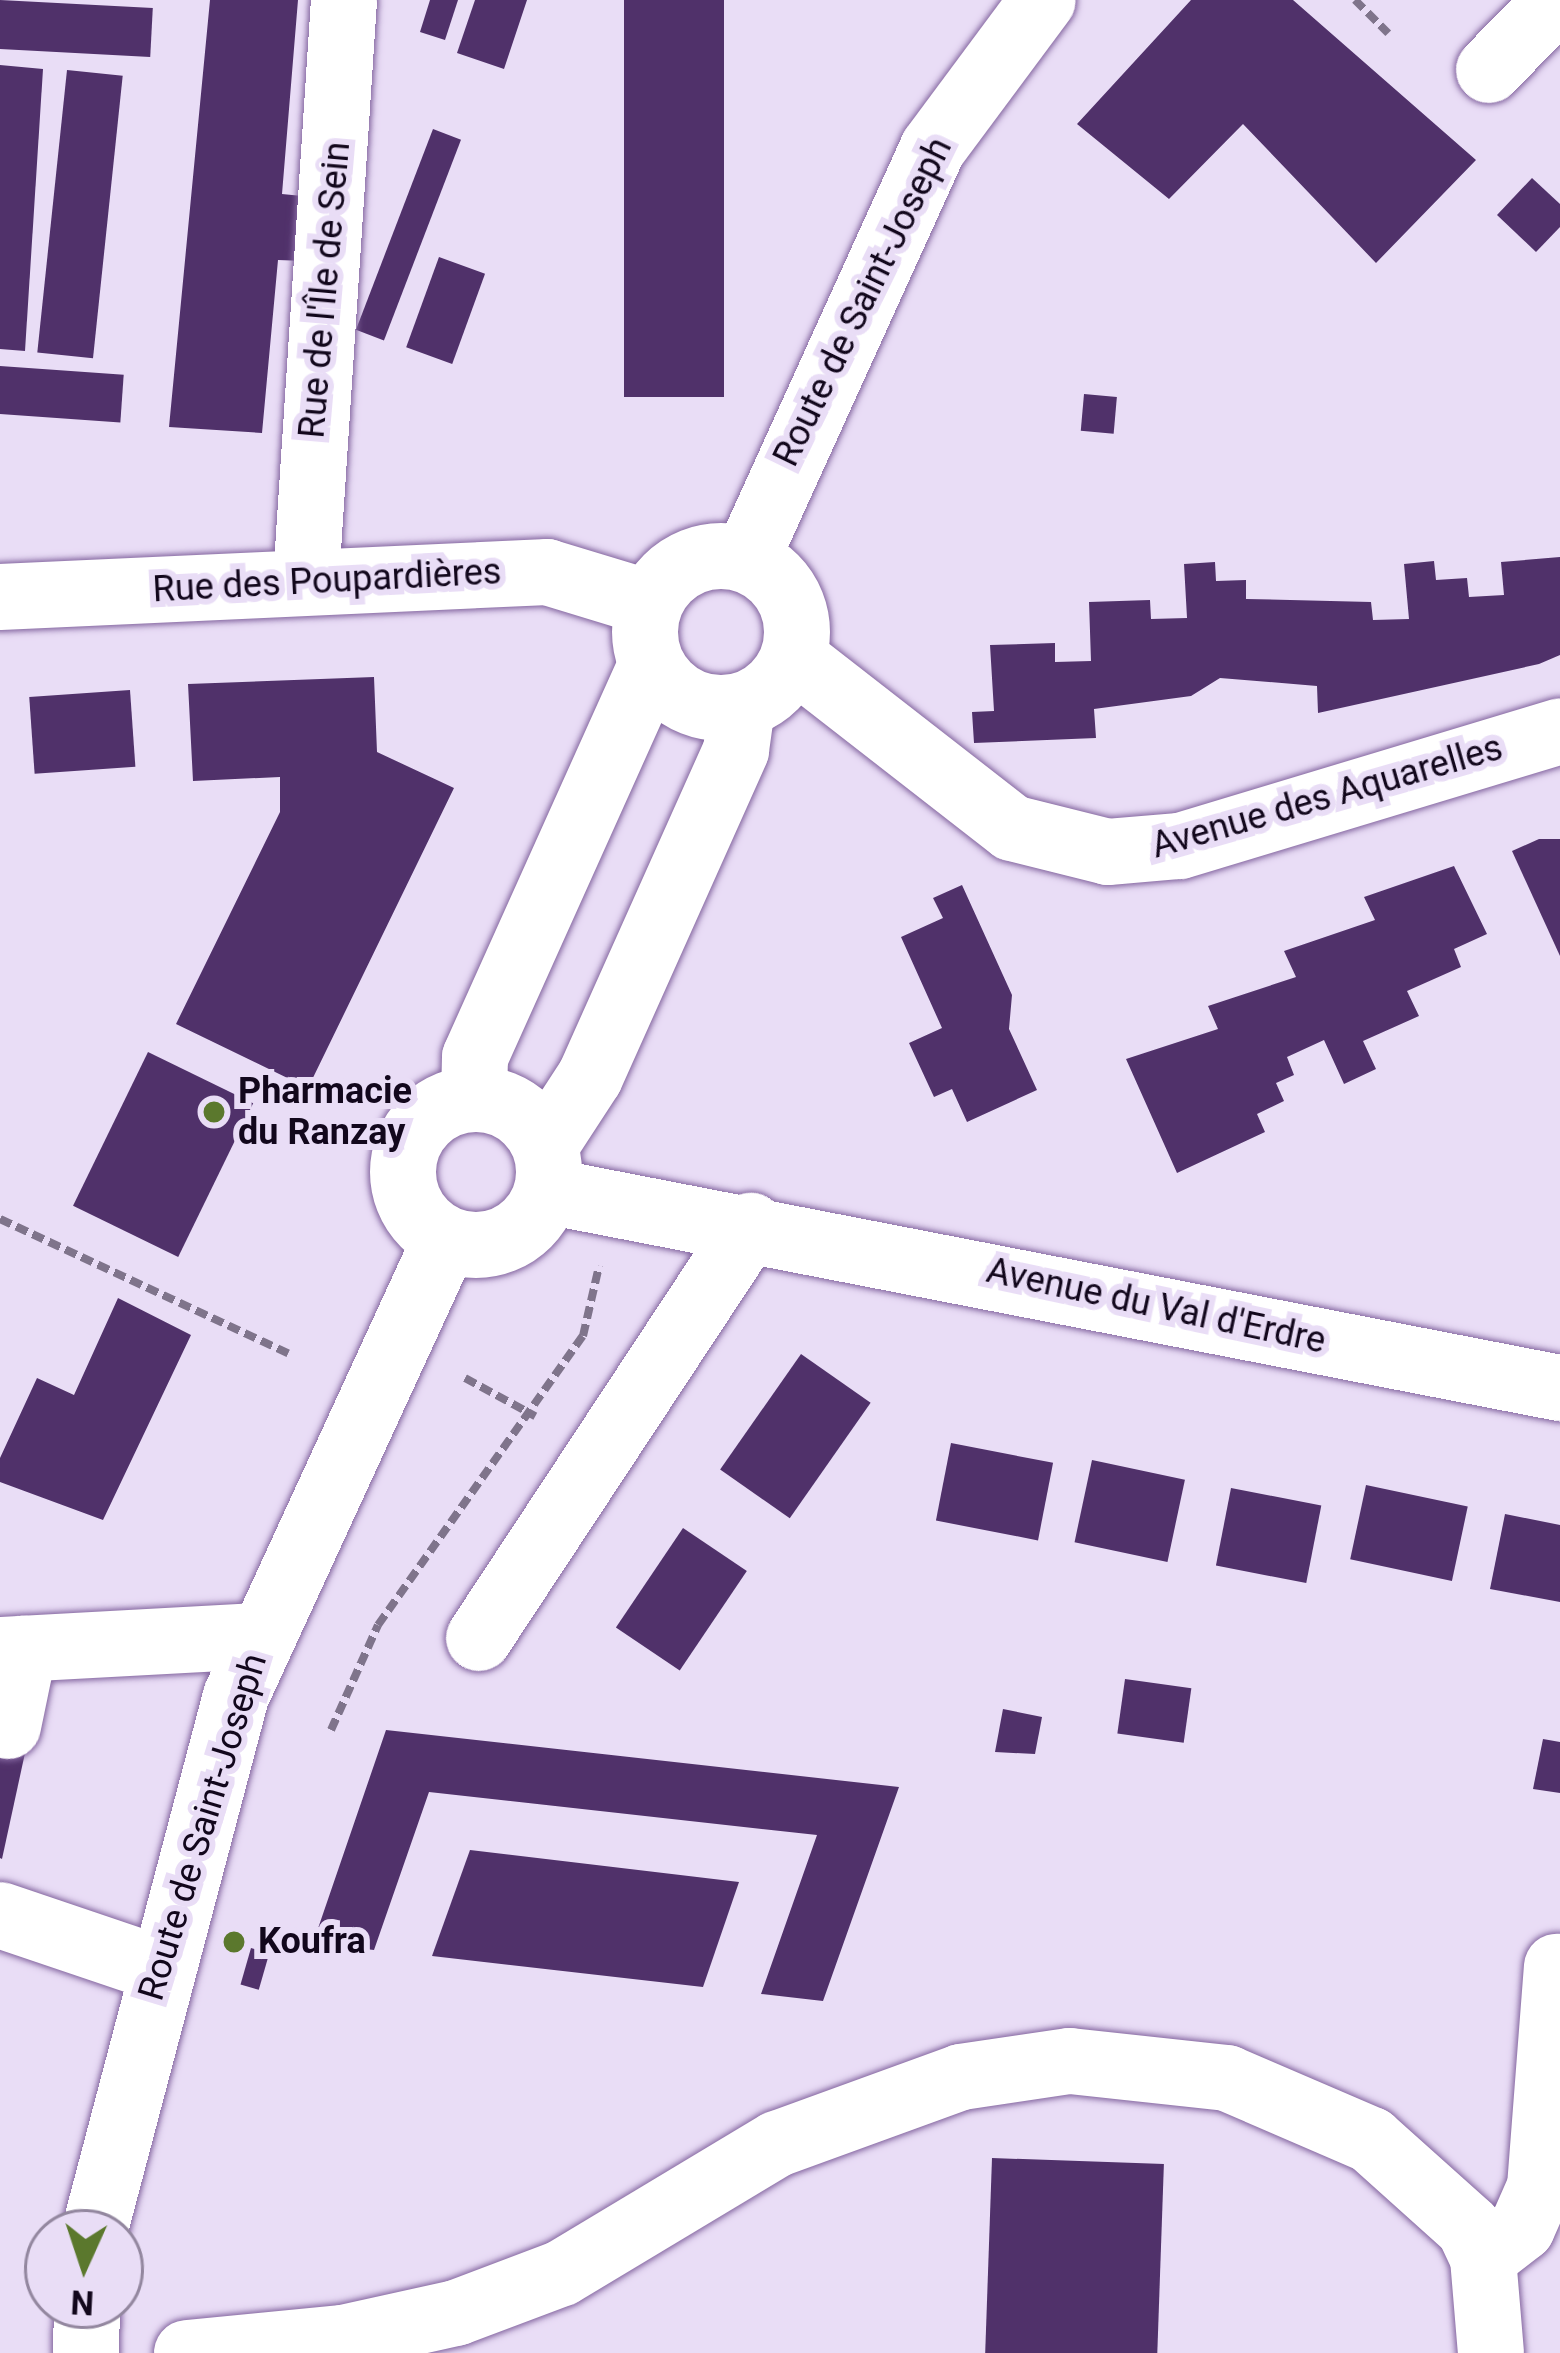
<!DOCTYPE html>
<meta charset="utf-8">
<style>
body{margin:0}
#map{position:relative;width:1560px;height:2353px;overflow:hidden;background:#e9ddf6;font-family:Roboto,sans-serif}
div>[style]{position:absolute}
.building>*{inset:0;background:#50316a;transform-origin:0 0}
.path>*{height:8px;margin-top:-4px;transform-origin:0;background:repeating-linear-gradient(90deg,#7f748b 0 12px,transparent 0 18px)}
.roads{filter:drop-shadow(0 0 3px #8466a0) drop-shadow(0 0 3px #8466a0)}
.minor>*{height:66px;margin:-33px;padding:0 33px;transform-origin:33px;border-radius:33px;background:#fff}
.minor>.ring{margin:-33px;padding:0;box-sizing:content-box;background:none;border:66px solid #fff;border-radius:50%}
.dots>*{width:33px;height:33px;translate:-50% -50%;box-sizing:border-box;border:6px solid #e9ddf6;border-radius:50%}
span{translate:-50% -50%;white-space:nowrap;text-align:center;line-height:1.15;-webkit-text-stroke:12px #e9ddf6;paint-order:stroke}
.street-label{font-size:36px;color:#12071c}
.poi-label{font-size:36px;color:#12071c;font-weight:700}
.left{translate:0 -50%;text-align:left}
.north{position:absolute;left:24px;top:2209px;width:120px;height:120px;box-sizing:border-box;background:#e9ddf6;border:3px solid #93879f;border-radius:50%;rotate:183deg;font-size:33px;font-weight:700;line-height:48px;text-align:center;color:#12071c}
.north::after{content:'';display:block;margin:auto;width:42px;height:54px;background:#5b782d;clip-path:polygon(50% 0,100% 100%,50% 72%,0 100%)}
</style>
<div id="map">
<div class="building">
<i style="left:0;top:0;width:153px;height:49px;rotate:3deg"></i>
<i style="clip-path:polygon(210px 0,298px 0,282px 194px,312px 197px,306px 261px,278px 260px,262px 433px,169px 427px)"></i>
<i style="clip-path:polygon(430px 0,458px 0,445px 40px,420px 32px)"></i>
<i style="clip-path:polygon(475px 0,527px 0,504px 69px,457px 53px)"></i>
<i style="left:624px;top:0;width:100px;height:397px"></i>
<i style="clip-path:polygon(1191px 0,1293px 0,1476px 160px,1376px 263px,1243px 124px,1169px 199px,1077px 124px)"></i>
<i style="clip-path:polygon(0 65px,43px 69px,25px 351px,0 349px)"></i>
<i style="left:67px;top:70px;width:56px;height:284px;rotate:6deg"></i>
<i style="left:433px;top:129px;width:30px;height:215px;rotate:21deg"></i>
<i style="clip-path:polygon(1532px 178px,1560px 204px,1560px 227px,1536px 252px,1497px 215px)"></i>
<i style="left:439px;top:257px;width:49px;height:96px;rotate:20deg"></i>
<i style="left:0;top:366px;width:124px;height:48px;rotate:4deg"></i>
<i style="left:1084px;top:394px;width:33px;height:37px;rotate:5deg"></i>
<i style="clip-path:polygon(1560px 557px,1560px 655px,1539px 664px,1318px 713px,1317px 686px,1220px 678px,1191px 696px,1094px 709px,1096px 738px,974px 743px,972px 712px,994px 711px,990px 645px,1055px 643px,1055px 662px,1091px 661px,1089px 602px,1150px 600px,1151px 619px,1187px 618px,1184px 564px,1215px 562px,1216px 581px,1246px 580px,1246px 599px,1371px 602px,1373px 620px,1409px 619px,1404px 564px,1434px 561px,1436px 580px,1467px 578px,1469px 597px,1504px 595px,1501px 562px)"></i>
<i style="clip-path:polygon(374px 677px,377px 752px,454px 788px,308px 1088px,176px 1024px,280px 812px,280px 777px,193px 781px,188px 684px)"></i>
<i style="left:130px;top:690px;width:77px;height:101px;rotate:86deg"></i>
<i style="clip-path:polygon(1539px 839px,1560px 839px,1560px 956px,1512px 851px)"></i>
<i style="clip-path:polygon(1454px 866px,1487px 934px,1454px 949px,1461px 967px,1407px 991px,1419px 1016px,1363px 1041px,1376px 1069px,1344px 1084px,1324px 1040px,1287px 1057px,1294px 1075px,1276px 1083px,1284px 1101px,1257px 1114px,1265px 1132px,1177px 1173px,1126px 1059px,1218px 1029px,1208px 1006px,1296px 977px,1284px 951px,1375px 920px,1364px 897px)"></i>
<i style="clip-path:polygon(962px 885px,1012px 995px,1009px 1029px,1037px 1090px,967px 1122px,952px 1089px,934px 1097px,909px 1043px,942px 1028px,901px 937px,943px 918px,933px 898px)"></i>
<i style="left:148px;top:1052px;width:117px;height:171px;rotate:26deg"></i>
<i style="clip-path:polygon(118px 1298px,191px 1335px,103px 1520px,0 1482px,0 1458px,37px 1378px,74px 1395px)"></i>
<i style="left:801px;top:1354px;width:85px;height:141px;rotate:35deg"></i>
<i style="left:951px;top:1443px;width:104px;height:79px;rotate:11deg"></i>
<i style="left:1092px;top:1460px;width:95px;height:84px;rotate:12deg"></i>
<i style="left:1366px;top:1485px;width:104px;height:76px;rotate:12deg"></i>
<i style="left:1231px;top:1488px;width:92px;height:79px;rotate:11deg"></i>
<i style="clip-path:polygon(1505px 1514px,1560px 1525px,1560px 1602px,1490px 1589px)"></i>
<i style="left:683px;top:1528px;width:77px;height:120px;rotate:34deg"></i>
<i style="left:1125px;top:1679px;width:67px;height:55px;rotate:8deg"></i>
<i style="clip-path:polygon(1003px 1709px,1042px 1717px,1035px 1754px,995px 1752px)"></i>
<i style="clip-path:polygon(0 1724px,30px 1730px,2px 1859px,0 1858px)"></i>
<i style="clip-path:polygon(386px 1730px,899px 1787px,823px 2001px,761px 1994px,817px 1835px,429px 1792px,374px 1950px,313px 1943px)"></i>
<i style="clip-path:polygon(1543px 1739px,1560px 1742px,1560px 1793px,1533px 1789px)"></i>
<i style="clip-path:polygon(470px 1850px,739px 1882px,703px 1987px,432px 1956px)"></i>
<i style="left:251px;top:1948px;width:19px;height:38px;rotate:16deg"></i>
<i style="left:992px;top:2158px;width:172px;height:195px;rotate:2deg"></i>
</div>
<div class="path">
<i style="left:1355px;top:0;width:47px;rotate:45deg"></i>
<i style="left:0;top:1219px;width:318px;rotate:25deg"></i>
<i style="left:465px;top:1378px;width:80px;rotate:28.5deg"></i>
<i style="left:331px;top:1730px;width:115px;rotate:-65.9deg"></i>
<i style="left:378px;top:1625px;width:354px;rotate:-54.7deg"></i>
<i style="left:583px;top:1336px;width:72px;rotate:-77.1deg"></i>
</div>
<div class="roads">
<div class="minor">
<i style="left:1489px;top:70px;width:98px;rotate:-45.8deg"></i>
<i class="ring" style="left:645px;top:556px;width:86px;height:86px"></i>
<i style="left:747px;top:558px;width:450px;rotate:-65.6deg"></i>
<i style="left:933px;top:148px;width:184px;rotate:-53.4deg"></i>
<i style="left:306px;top:580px;width:581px;rotate:-86.25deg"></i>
<i style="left:0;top:597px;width:548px;rotate:-2.62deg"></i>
<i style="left:547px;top:572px;width:107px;rotate:16.9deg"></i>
<i style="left:795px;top:659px;width:275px;rotate:37.9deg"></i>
<i style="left:1012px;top:828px;width:99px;rotate:14deg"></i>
<i style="left:1108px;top:852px;width:72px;rotate:-4.8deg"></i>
<i style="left:1180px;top:846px;width:397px;rotate:-16.8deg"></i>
<i style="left:474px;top:1098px;width:41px;rotate:-88.6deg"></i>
<i style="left:475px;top:1057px;width:429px;rotate:-65.8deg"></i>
<i class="ring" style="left:403px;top:1099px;width:80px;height:80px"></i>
<i style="left:545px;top:1146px;width:82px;rotate:-56.9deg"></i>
<i style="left:590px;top:1077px;width:358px;rotate:-65.9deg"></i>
<i style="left:736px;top:750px;width:43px;rotate:-82.1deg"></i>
<i style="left:547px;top:1191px;width:1032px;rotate:11.01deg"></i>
<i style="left:479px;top:1638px;width:494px;rotate:-56.6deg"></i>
<i style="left:0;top:1650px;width:262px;rotate:-3.1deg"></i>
<i style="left:8px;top:1726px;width:79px;rotate:-78.3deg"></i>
<i style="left:0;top:1915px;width:166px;rotate:18.7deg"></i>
<i style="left:94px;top:2233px;width:555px;rotate:-75.19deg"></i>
<i style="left:236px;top:1696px;width:503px;rotate:-65.32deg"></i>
<i style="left:1483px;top:2258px;width:49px;rotate:-37.6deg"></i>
<i style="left:1522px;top:2228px;width:45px;rotate:-66.3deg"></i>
<i style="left:1540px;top:2187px;width:221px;rotate:-85.6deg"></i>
<i style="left:86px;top:2353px;width:48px;rotate:-88.8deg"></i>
<i style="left:187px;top:2353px;width:157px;rotate:-5.5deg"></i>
<i style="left:343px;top:2338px;width:116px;rotate:-12.5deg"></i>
<i style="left:456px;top:2313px;width:113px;rotate:-20.7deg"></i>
<i style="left:562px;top:2273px;width:251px;rotate:-31deg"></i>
<i style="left:777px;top:2144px;width:196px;rotate:-20deg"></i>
<i style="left:961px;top:2077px;width:110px;rotate:-8.4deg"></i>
<i style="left:1070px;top:2061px;width:158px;rotate:6.2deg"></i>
<i style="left:1227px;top:2078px;width:157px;rotate:23.3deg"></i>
<i style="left:1371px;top:2140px;width:132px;rotate:41.9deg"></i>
<i style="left:1469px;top:2228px;width:33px;rotate:65deg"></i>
<i style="left:1483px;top:2258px;width:95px;rotate:85.2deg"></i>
</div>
</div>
<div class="dots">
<i style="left:214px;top:1112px;background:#5b782d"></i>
<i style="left:234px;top:1942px;background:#5b782d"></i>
</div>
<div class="street-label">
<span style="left:325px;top:290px;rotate:-85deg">Rue de l'Île de Sein</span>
<span style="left:863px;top:302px;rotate:-64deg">Route de Saint-Joseph</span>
<span style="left:327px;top:581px;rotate:-3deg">Rue des Poupardières</span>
<span style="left:1327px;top:797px;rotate:-16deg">Avenue des Aquarelles</span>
<span style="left:1156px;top:1306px;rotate:12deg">Avenue du Val d'Erdre</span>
<span style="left:203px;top:1827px;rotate:-73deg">Route de Saint-Joseph</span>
</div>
<div class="poi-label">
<span class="left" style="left:238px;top:1112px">Pharmacie<br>du Ranzay</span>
<span class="left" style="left:258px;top:1942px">Koufra</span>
</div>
<div class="north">N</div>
</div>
